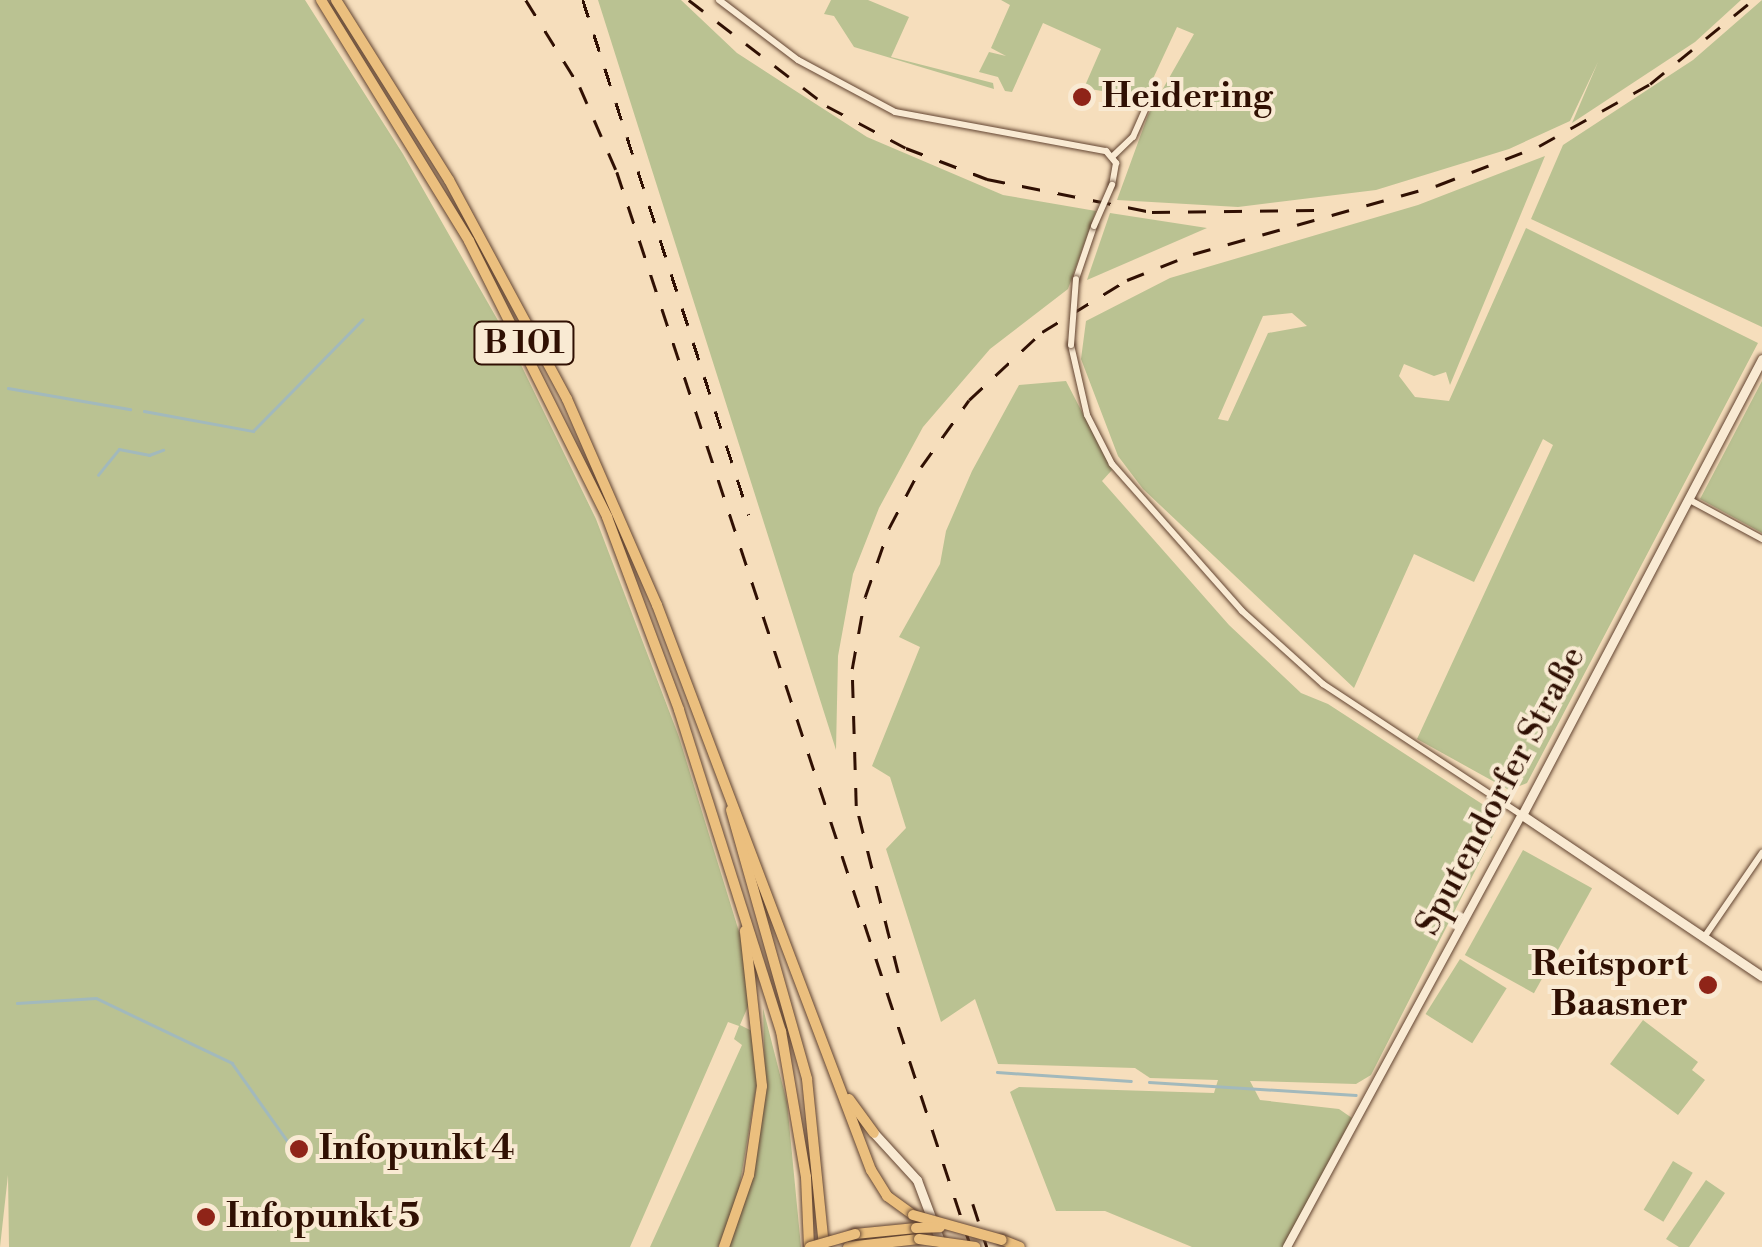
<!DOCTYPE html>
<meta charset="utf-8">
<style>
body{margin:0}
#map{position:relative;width:1762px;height:1247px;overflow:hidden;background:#f6debc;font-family:"Libre Bodoni",serif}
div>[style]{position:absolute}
.green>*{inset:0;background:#bac292;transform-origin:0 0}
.stream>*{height:2.5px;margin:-1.25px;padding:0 1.25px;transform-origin:1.25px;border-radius:1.25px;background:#a2b9bc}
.roads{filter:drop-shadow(0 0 2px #624431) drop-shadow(0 0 2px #624431)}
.minor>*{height:6px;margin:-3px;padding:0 3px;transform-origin:3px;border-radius:3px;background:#f9ead3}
.tertiary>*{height:8px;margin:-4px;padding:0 4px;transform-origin:4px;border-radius:4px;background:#f9ead3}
.secondary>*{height:9px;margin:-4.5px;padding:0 4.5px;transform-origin:4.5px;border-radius:4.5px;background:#f9ead3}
.trunk>*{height:10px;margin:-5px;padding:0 5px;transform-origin:5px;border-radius:5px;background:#ebbf7e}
.rail>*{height:2.5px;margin-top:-1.25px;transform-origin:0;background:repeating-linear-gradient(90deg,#301003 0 18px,transparent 0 36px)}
.bridges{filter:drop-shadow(0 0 2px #624431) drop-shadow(0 0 2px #624431)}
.minor-bridge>*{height:6px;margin:-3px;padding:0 3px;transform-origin:3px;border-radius:3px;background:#f9ead3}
.trunk-bridge>*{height:10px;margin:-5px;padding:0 5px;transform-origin:5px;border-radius:5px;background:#ebbf7e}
.dots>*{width:28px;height:28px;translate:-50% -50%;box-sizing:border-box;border:5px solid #f9ead3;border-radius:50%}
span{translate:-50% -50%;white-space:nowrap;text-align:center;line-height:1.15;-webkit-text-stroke:8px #f9ead3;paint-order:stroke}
.shield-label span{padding:2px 8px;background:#f9ead3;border:2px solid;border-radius:8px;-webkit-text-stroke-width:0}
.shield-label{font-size:32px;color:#301003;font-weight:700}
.poi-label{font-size:35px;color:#301003;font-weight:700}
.left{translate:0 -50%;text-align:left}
.right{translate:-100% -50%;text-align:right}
.street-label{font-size:35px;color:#301003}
</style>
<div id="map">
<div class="green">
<i style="clip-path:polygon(0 0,305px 0,403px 154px,508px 338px,596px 519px,679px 737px,745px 951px,749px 1004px,740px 1025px,756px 1033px,758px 1077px,738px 1195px,718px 1247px,650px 1247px,742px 1045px,734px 1039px,739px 1026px,728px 1022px,630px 1247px,9px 1247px,8px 1175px,0 1247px)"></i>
<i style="clip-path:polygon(598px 0,681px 0,737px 53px,867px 137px,1003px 195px,1096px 211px,1068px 289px,990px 349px,923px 427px,879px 508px,853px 574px,838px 656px,836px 750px)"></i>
<i style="clip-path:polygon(831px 0,868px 0,909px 17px,891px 57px,993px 83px,994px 89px,854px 47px,834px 16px,824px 14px)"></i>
<i style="clip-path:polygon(1001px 0,1741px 0,1695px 42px,1572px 123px,1598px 62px,1570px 121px,1509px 149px,1376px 190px,1238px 207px,1117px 200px,1148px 115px,1194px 34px,1177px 27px,1144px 98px,1084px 88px,1101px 49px,1043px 23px,1012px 92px,1005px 91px,998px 77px,979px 72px,989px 52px,1006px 56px,991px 48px,1010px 5px)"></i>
<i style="clip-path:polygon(1762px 0,1762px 327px,1531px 219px,1563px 145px,1693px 60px)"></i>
<i style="clip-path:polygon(evenodd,1545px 156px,1450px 385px,1446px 372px,1434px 376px,1404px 364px,1399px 376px,1415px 397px,1449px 401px,1526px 228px,1758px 343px,1527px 783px,1509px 790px,1417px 739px,1553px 445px,1543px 439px,1474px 582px,1414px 554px,1354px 688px,1143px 489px,1118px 456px,1081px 359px,1086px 321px,1170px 278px,1418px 205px,1545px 156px,1292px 313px,1307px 326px,1268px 333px,1228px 421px,1218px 419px,1263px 316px,1292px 313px)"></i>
<i style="clip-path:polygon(1110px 213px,1207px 228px,1087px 280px)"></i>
<i style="clip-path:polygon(1066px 381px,1112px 470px,1102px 481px,1229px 625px,1301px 693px,1328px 704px,1496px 813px,1500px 822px,1371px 1075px,1356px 1084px,1250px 1081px,1260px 1100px,1339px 1109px,1352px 1118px,1283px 1247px,1192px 1247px,1105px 1211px,1056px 1211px,1010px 1092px,1019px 1087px,1214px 1093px,1218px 1080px,1150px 1078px,1135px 1068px,998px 1064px,975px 999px,941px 1022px,886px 849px,906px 828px,890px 777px,872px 766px,920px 647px,899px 637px,940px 564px,946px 531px,972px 471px,1019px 385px)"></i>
<i style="clip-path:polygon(1762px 381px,1762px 533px,1700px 499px)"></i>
<i style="left:1523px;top:850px;width:79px;height:120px;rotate:29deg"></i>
<i style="left:1460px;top:959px;width:55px;height:65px;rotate:32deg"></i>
<i style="clip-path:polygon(763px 1008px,787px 1102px,801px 1247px,728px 1247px,765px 1082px)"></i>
<i style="clip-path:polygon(1643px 1020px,1698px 1062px,1692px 1070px,1705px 1080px,1678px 1115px,1610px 1064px)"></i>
<i style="left:1673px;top:1161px;width:23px;height:57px;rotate:31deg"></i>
<i style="clip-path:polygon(1706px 1180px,1725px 1193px,1689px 1247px,1679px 1247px,1666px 1239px)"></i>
</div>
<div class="stream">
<i style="left:8px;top:388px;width:124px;rotate:9.8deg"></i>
<i style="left:144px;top:411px;width:111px;rotate:10.4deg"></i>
<i style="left:253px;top:431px;width:156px;rotate:-45.5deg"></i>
<i style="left:98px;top:475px;width:33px;rotate:-51deg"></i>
<i style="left:119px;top:449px;width:31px;rotate:11deg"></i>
<i style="left:149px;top:455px;width:15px;rotate:-20deg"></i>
<i style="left:17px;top:1003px;width:79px;rotate:-3.6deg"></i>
<i style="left:96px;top:998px;width:151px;rotate:25.5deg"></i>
<i style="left:232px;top:1063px;width:102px;rotate:54.6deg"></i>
<i style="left:997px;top:1072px;width:134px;rotate:3.8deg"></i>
<i style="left:1149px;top:1082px;width:207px;rotate:3.6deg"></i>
</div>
<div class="roads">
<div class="minor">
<i style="left:719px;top:0;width:99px;rotate:37.2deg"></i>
<i style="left:798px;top:60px;width:110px;rotate:28.2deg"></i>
<i style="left:895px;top:112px;width:215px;rotate:10.5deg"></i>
<i style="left:1106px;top:151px;width:16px;rotate:50deg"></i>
<i style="left:1116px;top:163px;width:22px;rotate:100deg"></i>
<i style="left:1113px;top:156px;width:28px;rotate:-44deg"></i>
<i style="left:1133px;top:137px;width:30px;rotate:-66deg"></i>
<i style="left:1076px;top:279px;width:56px;rotate:-71.2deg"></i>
<i style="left:1071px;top:345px;width:72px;rotate:77.1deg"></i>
<i style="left:1087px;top:415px;width:55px;rotate:63deg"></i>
<i style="left:1112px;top:464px;width:196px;rotate:48.5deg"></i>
<i style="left:1242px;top:611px;width:109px;rotate:42deg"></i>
<i style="left:1323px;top:684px;width:238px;rotate:33.4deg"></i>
<i style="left:1688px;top:499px;width:84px;rotate:28.4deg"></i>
<i style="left:1705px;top:936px;width:101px;rotate:-55.5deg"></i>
</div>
<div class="tertiary">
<i style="left:1287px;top:1247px;width:492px;rotate:-61.5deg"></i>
</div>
<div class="secondary">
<i style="left:1762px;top:359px;width:515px;rotate:117.76deg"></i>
<i style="left:1522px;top:815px;width:289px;rotate:33.9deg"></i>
<i style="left:874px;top:1133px;width:64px;rotate:47.5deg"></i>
<i style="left:917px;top:1180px;width:68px;rotate:69.4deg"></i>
</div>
<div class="trunk">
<i style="left:321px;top:0;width:283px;rotate:58.4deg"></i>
<i style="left:469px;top:241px;width:309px;rotate:63.4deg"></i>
<i style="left:607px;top:517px;width:206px;rotate:69.5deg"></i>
<i style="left:679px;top:710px;width:337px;rotate:72.4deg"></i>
<i style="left:781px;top:1031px;width:148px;rotate:80.3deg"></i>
<i style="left:806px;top:1177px;width:70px;rotate:87.5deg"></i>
<i style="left:336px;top:0;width:213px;rotate:57.9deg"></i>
<i style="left:449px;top:180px;width:249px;rotate:61.7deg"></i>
<i style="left:567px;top:399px;width:225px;rotate:66.4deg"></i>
<i style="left:657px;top:605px;width:604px;rotate:69.26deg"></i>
<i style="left:871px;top:1170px;width:31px;rotate:58deg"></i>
<i style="left:887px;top:1196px;width:32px;rotate:36deg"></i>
<i style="left:731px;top:810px;width:280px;rotate:74.2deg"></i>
<i style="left:807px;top:1079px;width:169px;rotate:84.2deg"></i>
<i style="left:849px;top:1099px;width:42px;rotate:53.7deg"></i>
<i style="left:855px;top:1234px;width:61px;rotate:-5.6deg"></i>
<i style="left:1002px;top:1240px;width:19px;rotate:21deg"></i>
<i style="left:724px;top:1247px;width:76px;rotate:-70.9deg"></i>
<i style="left:749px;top:1175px;width:90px;rotate:-81.7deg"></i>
<i style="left:762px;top:1086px;width:156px;rotate:-96.3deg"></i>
<i style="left:848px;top:1247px;width:71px;rotate:-6.4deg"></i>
</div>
</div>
<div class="rail">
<i style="left:526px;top:0;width:102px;rotate:58.2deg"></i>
<i style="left:580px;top:87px;width:93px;rotate:66.5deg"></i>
<i style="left:617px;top:172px;width:1132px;rotate:71.77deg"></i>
<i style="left:583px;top:0;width:541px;rotate:72.13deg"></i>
<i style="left:689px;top:0;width:174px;rotate:37.5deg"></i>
<i style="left:827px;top:106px;width:89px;rotate:28deg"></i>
<i style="left:906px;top:148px;width:87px;rotate:20.9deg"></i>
<i style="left:987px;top:179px;width:168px;rotate:11.3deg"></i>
<i style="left:1152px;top:212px;width:162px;rotate:-0.7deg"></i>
<i style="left:898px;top:973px;width:172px;rotate:-104.1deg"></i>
<i style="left:856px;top:806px;width:137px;rotate:-91.7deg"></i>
<i style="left:852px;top:669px;width:73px;rotate:-79.8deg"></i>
<i style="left:865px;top:597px;width:73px;rotate:-70.8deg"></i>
<i style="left:889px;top:528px;width:69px;rotate:-62.3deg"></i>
<i style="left:921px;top:467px;width:82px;rotate:-54.4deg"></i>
<i style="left:969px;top:400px;width:100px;rotate:-43deg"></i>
<i style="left:1042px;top:332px;width:100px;rotate:-31.5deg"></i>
<i style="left:1127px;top:280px;width:71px;rotate:-21.5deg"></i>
<i style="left:1193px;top:254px;width:255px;rotate:-15.7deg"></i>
<i style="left:1438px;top:185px;width:108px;rotate:-21.1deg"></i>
<i style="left:1539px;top:146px;width:127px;rotate:-29.2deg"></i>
<i style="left:1650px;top:84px;width:133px;rotate:-39.2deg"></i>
<i style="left:973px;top:1204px;width:45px;rotate:72deg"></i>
</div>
<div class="bridges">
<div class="minor-bridge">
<i style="left:1094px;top:226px;width:45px;rotate:-66.3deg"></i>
<i style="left:1071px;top:345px;width:66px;rotate:-85.7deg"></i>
</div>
<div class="trunk-bridge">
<i style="left:913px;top:1215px;width:92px;rotate:15.7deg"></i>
<i style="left:916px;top:1228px;width:24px;rotate:-2deg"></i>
<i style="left:919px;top:1239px;width:57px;rotate:8.1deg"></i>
<i style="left:810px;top:1247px;width:47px;rotate:-16.1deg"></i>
</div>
</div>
<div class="dots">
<i style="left:1082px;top:97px;background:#8f2418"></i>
<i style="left:1708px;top:985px;background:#8f2418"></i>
<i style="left:299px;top:1149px;background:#8f2418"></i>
<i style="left:206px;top:1217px;background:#8f2418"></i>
</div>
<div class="shield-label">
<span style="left:524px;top:343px">B 101</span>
</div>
<div class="poi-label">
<span class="left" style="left:1102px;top:97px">Heidering</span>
<span class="right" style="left:1688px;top:985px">Reitsport<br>Baasner</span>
<span class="left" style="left:319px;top:1149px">Infopunkt 4</span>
<span class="left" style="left:226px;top:1217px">Infopunkt 5</span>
</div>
<div class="street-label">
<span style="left:1501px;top:791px;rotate:-62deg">Sputendorfer Straße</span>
</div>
</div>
